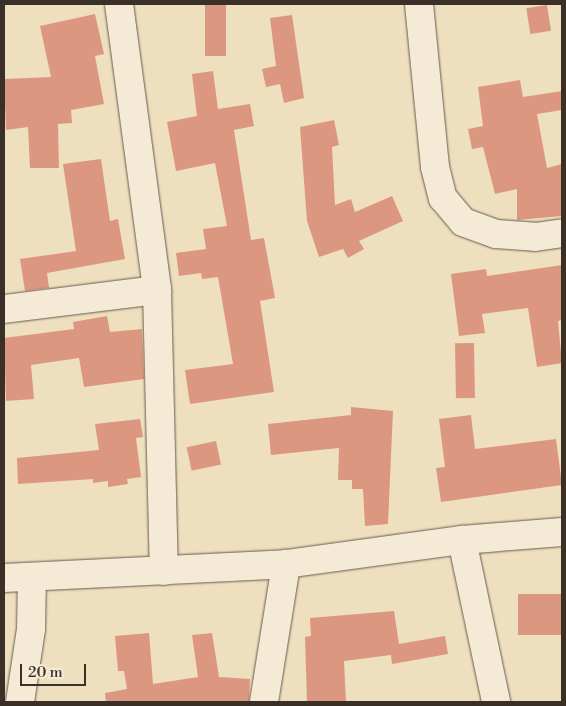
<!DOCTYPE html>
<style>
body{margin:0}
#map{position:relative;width:566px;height:706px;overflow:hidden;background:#eedfbf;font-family:"Libre Bodoni",serif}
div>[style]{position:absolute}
.building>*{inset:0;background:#dc9781;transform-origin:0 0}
.roads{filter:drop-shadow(0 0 1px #675c4d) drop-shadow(0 0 1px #675c4d)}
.minor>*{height:28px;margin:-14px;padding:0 14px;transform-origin:14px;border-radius:14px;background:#f4ead5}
span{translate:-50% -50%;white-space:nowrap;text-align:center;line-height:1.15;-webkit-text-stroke:5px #f4ead5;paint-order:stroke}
.frame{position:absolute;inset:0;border:5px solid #3a3027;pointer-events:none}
.scale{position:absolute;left:20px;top:664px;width:66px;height:22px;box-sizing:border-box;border:2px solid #3a3027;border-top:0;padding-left:6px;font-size:15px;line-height:18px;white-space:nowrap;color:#3a3027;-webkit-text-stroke:4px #f4ead5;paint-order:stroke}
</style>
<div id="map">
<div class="building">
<i style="left:205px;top:4px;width:21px;height:52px"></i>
<i style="left:547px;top:5px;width:26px;height:21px;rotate:81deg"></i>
<i style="clip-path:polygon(95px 14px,104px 54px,95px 56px,104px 104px,71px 110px,72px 123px,58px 124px,59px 168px,30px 168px,28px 127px,6px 130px,4px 79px,51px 77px,40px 26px)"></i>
<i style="clip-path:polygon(292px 15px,304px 98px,284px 103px,280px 84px,266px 87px,262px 69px,276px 66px,270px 18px)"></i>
<i style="clip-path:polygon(213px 71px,218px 109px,250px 104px,254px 126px,234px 130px,251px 240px,264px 238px,275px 298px,260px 301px,274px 392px,190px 404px,185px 370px,233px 364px,218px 277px,202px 279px,201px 273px,179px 276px,176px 253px,206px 249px,203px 229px,227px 226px,215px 163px,176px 171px,167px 122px,197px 116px,192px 74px)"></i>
<i style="clip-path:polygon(520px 80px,523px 97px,562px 91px,562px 110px,537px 114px,547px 168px,562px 164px,562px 216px,517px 220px,517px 189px,495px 194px,483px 147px,472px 149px,468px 129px,483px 126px,478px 87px)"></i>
<i style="clip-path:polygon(334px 120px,339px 145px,332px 147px,335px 205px,351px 199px,355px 212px,392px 196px,403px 221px,359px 241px,364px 249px,348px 258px,343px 249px,319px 257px,307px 221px,300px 127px)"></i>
<i style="clip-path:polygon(101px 159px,110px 221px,118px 219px,125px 259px,47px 273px,49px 288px,25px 291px,20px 259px,76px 251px,63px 164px)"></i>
<i style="clip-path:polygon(562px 265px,562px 320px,558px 321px,562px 363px,537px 367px,528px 308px,482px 314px,485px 333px,459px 336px,451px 274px,486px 269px,487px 276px)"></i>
<i style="clip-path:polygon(107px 316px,110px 332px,142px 329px,144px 379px,84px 387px,79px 358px,31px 365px,34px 399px,6px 401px,4px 338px,74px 329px,73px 322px)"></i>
<i style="left:474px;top:343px;width:55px;height:19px;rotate:89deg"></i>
<i style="clip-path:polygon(351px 407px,393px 411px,388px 524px,365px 526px,363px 489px,352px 489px,352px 480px,338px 480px,339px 448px,271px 455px,268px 424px,351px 415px)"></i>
<i style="clip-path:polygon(471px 415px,475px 449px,556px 439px,562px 485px,441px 502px,436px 468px,445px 467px,439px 419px)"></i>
<i style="clip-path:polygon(140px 419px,143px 437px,136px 438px,141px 477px,127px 479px,128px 484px,108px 487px,108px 481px,93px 483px,93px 479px,18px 484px,17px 458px,99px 450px,95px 424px)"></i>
<i style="left:216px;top:441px;width:24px;height:30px;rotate:78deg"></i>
<i style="left:562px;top:594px;width:41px;height:44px;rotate:90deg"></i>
<i style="clip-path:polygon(394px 611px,399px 644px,445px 636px,448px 654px,392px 664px,391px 655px,344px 661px,346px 702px,307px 702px,305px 637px,311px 636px,310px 618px)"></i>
<i style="clip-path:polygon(149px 633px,153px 684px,198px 677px,192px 635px,212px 633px,219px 677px,250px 679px,249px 702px,106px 702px,105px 693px,127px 689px,124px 671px,118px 671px,115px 636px)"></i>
</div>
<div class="roads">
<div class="minor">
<i style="left:119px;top:4px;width:289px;rotate:82.4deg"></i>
<i style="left:157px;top:290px;width:281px;rotate:88.6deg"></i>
<i style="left:419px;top:4px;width:164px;rotate:84.4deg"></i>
<i style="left:435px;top:167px;width:32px;rotate:76deg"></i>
<i style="left:443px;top:198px;width:31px;rotate:50deg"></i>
<i style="left:463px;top:222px;width:35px;rotate:20deg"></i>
<i style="left:496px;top:234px;width:39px;rotate:4deg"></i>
<i style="left:535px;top:237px;width:27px;rotate:-8deg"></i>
<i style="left:4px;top:309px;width:154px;rotate:-7.1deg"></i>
<i style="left:462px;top:540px;width:166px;rotate:78.1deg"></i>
<i style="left:4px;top:578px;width:282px;rotate:-2.8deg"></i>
<i style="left:286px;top:564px;width:178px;rotate:-7.8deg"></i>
<i style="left:462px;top:540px;width:100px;rotate:-4.6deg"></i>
<i style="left:20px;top:702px;width:74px;rotate:-81.4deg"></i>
<i style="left:31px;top:629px;width:51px;rotate:-88.9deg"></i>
<i style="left:264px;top:702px;width:140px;rotate:-80.9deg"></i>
</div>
</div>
<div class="frame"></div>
<div class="scale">20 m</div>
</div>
